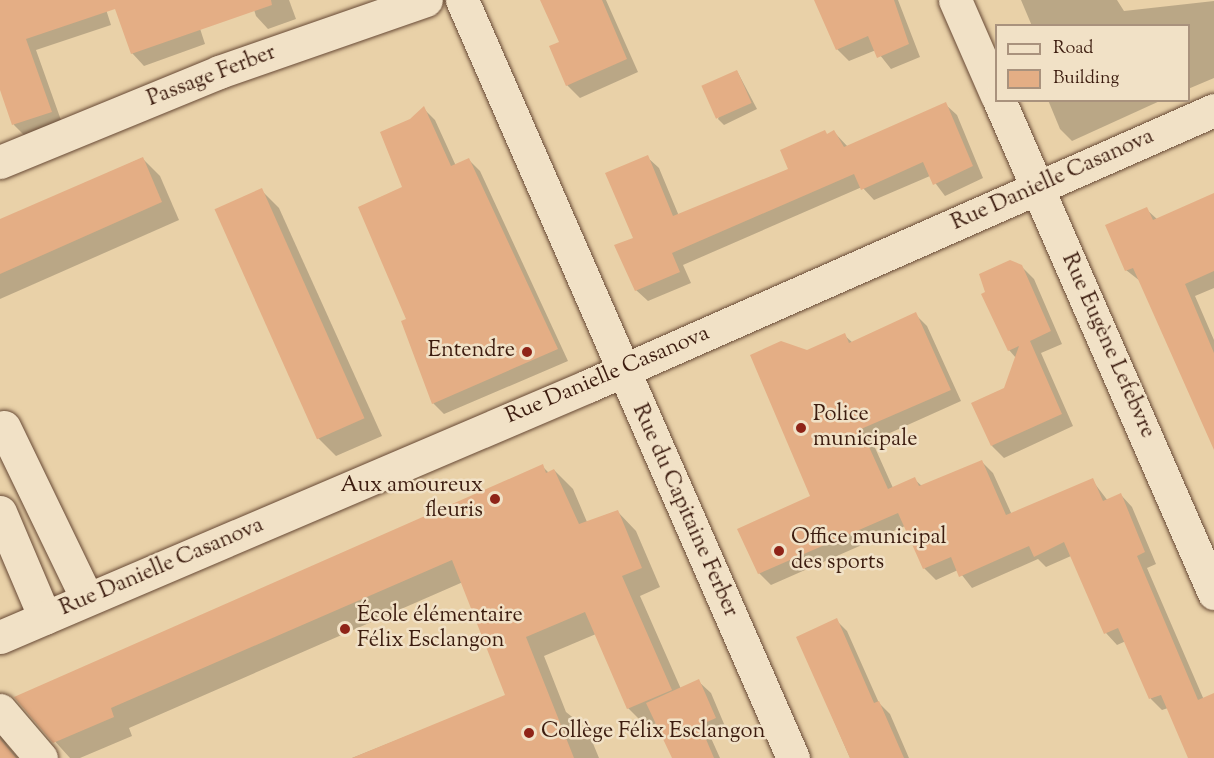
<!DOCTYPE html>
<meta charset="utf-8">
<style>
body{margin:0}
#map{position:relative;width:1214px;height:758px;overflow:hidden;background:#e9d1a8;font-family:"Sorts Mill Goudy",serif}
div>[style]{position:absolute}
.shadow>*{inset:0;background:#0003}
.building>*{inset:0;background:#e4ae85;transform-origin:0 0}
.roads{filter:drop-shadow(0 0 2px #674935) drop-shadow(0 0 2px #674935)}
.minor>*{height:33px;margin:-16.5px;padding:0 16.5px;transform-origin:16.5px;border-radius:16.5px;background:#f1e1c6}
.dots>*{width:16px;height:16px;translate:-50% -50%;box-sizing:border-box;border:3px solid #f1e1c6;border-radius:50%}
span{translate:-50% -50%;white-space:nowrap;text-align:center;line-height:1.15;-webkit-text-stroke:5px #f1e1c6;paint-order:stroke}
.street-label{font-size:22px;color:#3c1c0f}
.poi-label{font-size:22px;color:#3c1c0f}
.right{translate:-100% -50%;text-align:right}
.left{translate:0 -50%;text-align:left}
.legend{position:absolute;left:995px;top:24px;width:195px;height:78px;box-sizing:border-box;background:#f1e1c6;border:2px solid #a9927d;margin:0;padding:8px 10px;list-style:none;font-size:18px;color:#3c1c0f}
.legend li{display:flex;align-items:center;gap:12px;height:30px}
.legend b{width:30px;border:2px solid #a9927d}
</style>
<div id="map">
<div class="shadow">
<i style="clip-path:polygon(0 0,103px 0,111px 25px,36px 50px,62px 123px,25px 136px,14px 125px,0 86px)"></i>
<i style="clip-path:polygon(165px 0,185px 0,193px 7px,205px 44px,144px 66px,132px 53px)"></i>
<i style="clip-path:polygon(251px 0,289px 0,296px 19px,268px 29px,256px 16px)"></i>
<i style="clip-path:polygon(542px 0,606px 0,638px 72px,580px 98px,567px 85px,551px 47px,561px 42px)"></i>
<i style="clip-path:polygon(816px 0,898px 0,920px 57px,891px 69px,876px 50px,849px 61px,837px 49px)"></i>
<i style="clip-path:polygon(1021px 0,1117px 0,1124px 11px,1214px 1px,1214px 78px,1188px 89px,1188px 26px,1032px 26px)"></i>
<i style="clip-path:polygon(737px 71px,757px 109px,724px 125px,718px 119px)"></i>
<i style="clip-path:polygon(1048px 100px,1162px 100px,1072px 141px,1060px 129px)"></i>
<i style="clip-path:polygon(945px 104px,957px 115px,983px 178px,945px 196px,930px 176px,874px 200px,862px 187px,683px 265px,691px 283px,648px 301px,636px 290px,635px 239px,647px 157px,659px 168px,679px 216px,790px 169px,828px 135px,834px 132px,848px 147px)"></i>
<i style="clip-path:polygon(424px 109px,435px 120px,456px 166px,469px 160px,480px 171px,568px 361px,444px 414px,433px 403px,408px 319px,410px 120px)"></i>
<i style="clip-path:polygon(142px 158px,160px 176px,179px 220px,0 299px,0 221px)"></i>
<i style="clip-path:polygon(261px 190px,279px 208px,382px 436px,336px 456px,318px 438px)"></i>
<i style="clip-path:polygon(1214px 195px,1214px 288px,1195px 296px,1214px 340px,1214px 410px,1140px 281px,1126px 270px,1146px 209px,1158px 220px)"></i>
<i style="clip-path:polygon(1021px 266px,1034px 279px,1062px 344px,1041px 353px,1073px 426px,1004px 458px,992px 446px,1016px 358px,1009px 350px)"></i>
<i style="clip-path:polygon(915px 314px,927px 326px,961px 401px,872px 441px,893px 488px,914px 479px,923px 487px,982px 462px,993px 473px,1012px 515px,1092px 480px,1108px 501px,1121px 495px,1132px 507px,1156px 564px,1147px 568px,1204px 700px,1214px 704px,1214px 758px,1189px 758px,1168px 708px,1162px 710px,1151px 699px,1126px 641px,1117px 645px,1106px 633px,1071px 556px,1046px 567px,1038px 559px,972px 588px,958px 570px,936px 580px,924px 568px,905px 526px,771px 585px,759px 573px,812px 497px,807px 351px,844px 335px,853px 343px)"></i>
<i style="clip-path:polygon(542px 466px,549px 473px,554px 470px,573px 489px,587px 522px,617px 511px,636px 531px,660px 587px,640px 596px,681px 689px,698px 681px,711px 693px,727px 731px,711px 738px,720px 758px,674px 758px,657px 723px,647px 727px,628px 708px,596px 634px,544px 656px,566px 712px,587px 729px,599px 758px,352px 758px,507px 696px,463px 582px,129px 728px,132px 736px,80px 758px,70px 758px,16px 698px)"></i>
<i style="clip-path:polygon(836px 620px,847px 631px,879px 703px,890px 714px,909px 758px,850px 758px,798px 637px)"></i>
<i style="clip-path:polygon(0 732px,7px 745px,18px 758px,0 758px)"></i>
</div>
<div class="building">
<i style="clip-path:polygon(0 0,271px 0,272px 5px,131px 54px,115px 9px,26px 39px,52px 112px,12px 125px,0 90px)"></i>
<i style="clip-path:polygon(540px 0,602px 0,627px 59px,566px 86px,549px 46px,559px 42px)"></i>
<i style="clip-path:polygon(814px 0,894px 0,909px 44px,877px 58px,868px 36px,836px 50px)"></i>
<i style="left:737px;top:70px;width:36px;height:39px;rotate:66deg"></i>
<i style="clip-path:polygon(946px 102px,973px 166px,933px 185px,923px 162px,861px 190px,854px 174px,672px 253px,680px 272px,635px 291px,614px 245px,633px 238px,605px 173px,648px 155px,673px 216px,788px 169px,780px 150px,825px 130px,827px 134px,834px 130px,844px 147px)"></i>
<i style="clip-path:polygon(424px 106px,451px 166px,469px 158px,558px 349px,432px 404px,401px 321px,406px 319px,358px 207px,402px 187px,380px 132px,410px 119px)"></i>
<i style="clip-path:polygon(143px 157px,162px 202px,0 274px,0 219px)"></i>
<i style="left:262px;top:188px;width:252px;height:52px;rotate:66deg"></i>
<i style="clip-path:polygon(1214px 193px,1214px 271px,1185px 284px,1214px 353px,1214px 450px,1133px 268px,1125px 271px,1105px 225px,1147px 207px,1153px 220px)"></i>
<i style="clip-path:polygon(1010px 260px,1022px 265px,1051px 331px,1030px 341px,1062px 414px,991px 446px,971px 403px,1004px 388px,1019px 346px,1008px 351px,981px 294px,985px 292px,979px 274px)"></i>
<i style="clip-path:polygon(916px 312px,951px 390px,861px 429px,888px 489px,915px 477px,919px 486px,982px 460px,1006px 515px,1093px 478px,1103px 501px,1121px 493px,1145px 552px,1137px 556px,1198px 700px,1214px 693px,1214px 758px,1188px 758px,1161px 695px,1149px 699px,1118px 628px,1104px 634px,1064px 542px,1034px 557px,1029px 546px,959px 577px,951px 557px,923px 569px,898px 513px,758px 574px,737px 529px,810px 496px,750px 355px,781px 341px,807px 350px,845px 333px,849px 343px)"></i>
<i style="clip-path:polygon(543px 464px,546px 473px,554px 469px,579px 524px,618px 510px,642px 568px,622px 576px,672px 690px,627px 709px,585px 612px,526px 637px,574px 758px,352px 758px,505px 695px,452px 560px,111px 708px,114px 717px,53px 743px,14px 697px)"></i>
<i style="clip-path:polygon(837px 618px,874px 703px,879px 701px,904px 758px,850px 758px,796px 637px)"></i>
<i style="clip-path:polygon(699px 679px,716px 718px,700px 725px,714px 758px,672px 758px,646px 703px)"></i>
<i style="clip-path:polygon(0 739px,16px 758px,0 758px)"></i>
</div>
<div class="roads">
<div class="minor">
<i style="left:462px;top:0;width:827px;rotate:66.41deg"></i>
<i style="left:955px;top:0;width:103px;rotate:66.4deg"></i>
<i style="left:999px;top:100px;width:538px;rotate:66.44deg"></i>
<i style="left:0;top:162px;width:237px;rotate:-22.3deg"></i>
<i style="left:219px;top:72px;width:219px;rotate:-19.2deg"></i>
<i style="left:4px;top:427px;width:191px;rotate:64.2deg"></i>
<i style="left:0;top:512px;width:115px;rotate:67deg"></i>
<i style="left:0;top:637px;width:639px;rotate:-23.12deg"></i>
<i style="left:588px;top:386px;width:684px;rotate:-23.79deg"></i>
<i style="left:0;top:710px;width:63px;rotate:49.5deg"></i>
</div>
</div>
<div class="dots">
<i style="left:527px;top:352px;background:#8f2418"></i>
<i style="left:801px;top:428px;background:#8f2418"></i>
<i style="left:495px;top:499px;background:#8f2418"></i>
<i style="left:779px;top:551px;background:#8f2418"></i>
<i style="left:345px;top:629px;background:#8f2418"></i>
<i style="left:529px;top:733px;background:#8f2418"></i>
</div>
<div class="street-label">
<span style="left:212px;top:77px;rotate:-21deg">Passage Ferber</span>
<span style="left:1053px;top:181px;rotate:-24deg">Rue Danielle Casanova</span>
<span style="left:1107px;top:346px;rotate:66deg">Rue Eugène Lefebvre</span>
<span style="left:608px;top:376px;rotate:-23deg">Rue Danielle Casanova</span>
<span style="left:684px;top:511px;rotate:66deg">Rue du Capitaine Ferber</span>
<span style="left:162px;top:568px;rotate:-23deg">Rue Danielle Casanova</span>
</div>
<div class="poi-label">
<span class="right" style="left:515px;top:352px">Entendre</span>
<span class="left" style="left:813px;top:428px">Police<br>municipale</span>
<span class="right" style="left:483px;top:499px">Aux amoureux<br>fleuris</span>
<span class="left" style="left:791px;top:551px">Office municipal<br>des sports</span>
<span class="left" style="left:357px;top:629px">École élémentaire<br>Félix Esclangon</span>
<span class="left" style="left:541px;top:733px">Collège Félix Esclangon</span>
</div>
<ul class="legend">
<li><b style="height:8px;background:#f1e1c6"></b>Road</li>
<li><b style="height:16px;background:#e4ae85"></b>Building</li>
</ul>
</div>
